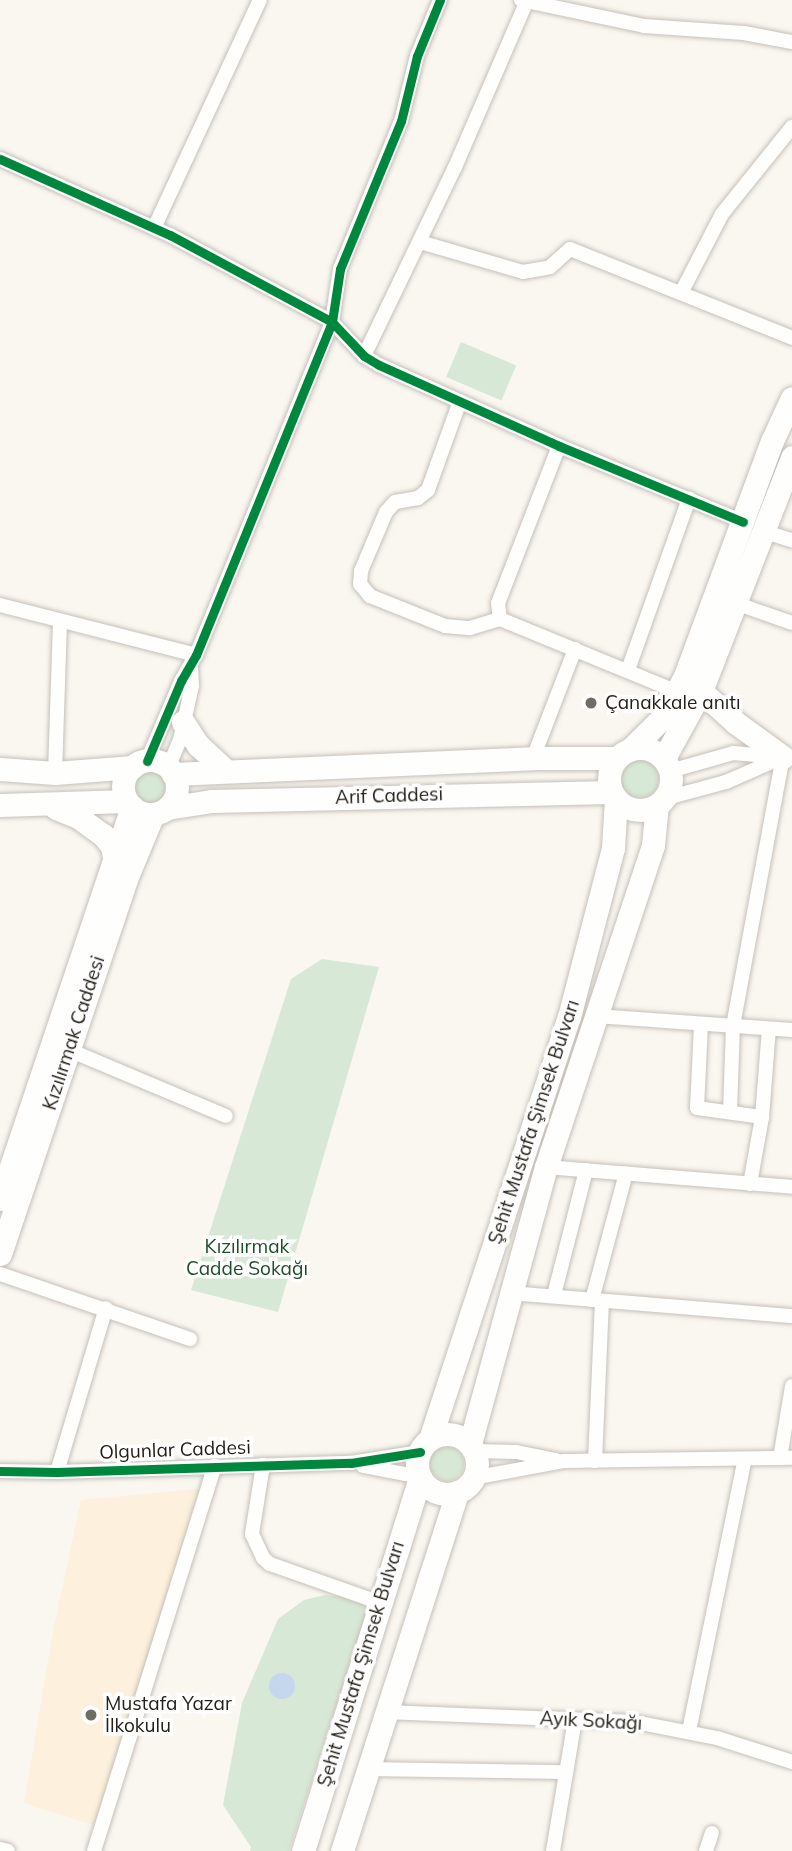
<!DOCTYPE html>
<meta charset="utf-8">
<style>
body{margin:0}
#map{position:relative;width:792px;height:1851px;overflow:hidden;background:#faf6f0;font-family:Mulish,sans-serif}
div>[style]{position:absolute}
.built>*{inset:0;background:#fdf0dc}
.green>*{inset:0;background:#d8e8d6;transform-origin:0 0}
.round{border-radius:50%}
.water>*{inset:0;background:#c5d7ec}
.roads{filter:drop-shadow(0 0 2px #c5c0b9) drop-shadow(0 0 2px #c5c0b9)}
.minor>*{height:14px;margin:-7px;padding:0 7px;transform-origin:7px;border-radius:7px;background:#fefefd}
.primary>*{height:23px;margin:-11.5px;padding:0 11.5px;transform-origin:11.5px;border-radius:11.5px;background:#fefefd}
.primary>.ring{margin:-11.5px;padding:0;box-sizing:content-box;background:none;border:23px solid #fefefd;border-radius:50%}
.cycleway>*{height:9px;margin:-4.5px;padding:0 4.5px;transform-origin:4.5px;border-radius:4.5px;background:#00873e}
.dots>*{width:19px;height:19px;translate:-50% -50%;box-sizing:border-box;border:4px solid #fff;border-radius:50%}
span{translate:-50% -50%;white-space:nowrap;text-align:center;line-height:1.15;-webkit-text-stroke:7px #fff;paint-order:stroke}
.poi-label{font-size:19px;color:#252017}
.left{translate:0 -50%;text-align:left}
.street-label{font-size:19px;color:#252017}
.park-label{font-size:19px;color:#1c4f28}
</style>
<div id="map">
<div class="built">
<i style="clip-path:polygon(216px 1487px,106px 1829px,24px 1803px,54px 1627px,81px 1500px)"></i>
</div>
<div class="green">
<i style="left:461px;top:342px;width:60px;height:38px;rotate:23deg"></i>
<i class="round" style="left:621px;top:760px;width:38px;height:38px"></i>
<i class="round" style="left:133px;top:770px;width:36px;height:36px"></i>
<i style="clip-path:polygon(322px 959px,379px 967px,278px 1312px,191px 1290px,291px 979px)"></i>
<i class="round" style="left:430px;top:1447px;width:34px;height:34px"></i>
<i style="clip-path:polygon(325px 1595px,347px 1597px,368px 1607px,289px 1851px,250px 1851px,251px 1847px,223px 1805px,242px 1703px,278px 1619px,304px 1600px)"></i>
</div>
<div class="water">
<i class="round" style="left:269px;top:1673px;width:26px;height:26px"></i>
</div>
<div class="roads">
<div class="minor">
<i style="left:440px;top:0;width:61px;rotate:112.3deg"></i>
<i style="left:417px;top:56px;width:67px;rotate:103.8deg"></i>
<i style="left:401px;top:121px;width:160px;rotate:112.4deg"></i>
<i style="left:340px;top:269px;width:54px;rotate:98.6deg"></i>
<i style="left:332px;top:322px;width:47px;rotate:46.7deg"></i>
<i style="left:364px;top:356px;width:17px;rotate:31deg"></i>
<i style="left:379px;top:365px;width:197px;rotate:24.2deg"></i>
<i style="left:559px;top:446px;width:199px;rotate:22.4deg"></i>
<i style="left:521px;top:0;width:126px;rotate:11.9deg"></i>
<i style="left:644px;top:26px;width:100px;rotate:4deg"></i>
<i style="left:744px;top:33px;width:49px;rotate:10.6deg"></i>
<i style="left:0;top:159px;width:186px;rotate:24.1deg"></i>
<i style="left:170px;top:235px;width:184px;rotate:28.2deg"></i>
<i style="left:332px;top:322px;width:360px;rotate:112.2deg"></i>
<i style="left:196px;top:655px;width:30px;rotate:120deg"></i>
<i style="left:181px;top:681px;width:87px;rotate:113deg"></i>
<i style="left:154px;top:228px;width:251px;rotate:-65.1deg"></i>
<i style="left:420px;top:242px;width:107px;rotate:16.2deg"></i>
<i style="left:523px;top:272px;width:27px;rotate:-10deg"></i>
<i style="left:550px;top:267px;width:27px;rotate:-42deg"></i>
<i style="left:570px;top:249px;width:239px;rotate:21.8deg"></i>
<i style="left:681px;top:293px;width:89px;rotate:-62.6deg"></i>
<i style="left:722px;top:214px;width:112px;rotate:-51.2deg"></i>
<i style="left:364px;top:356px;width:210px;rotate:-64.3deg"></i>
<i style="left:455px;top:167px;width:181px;rotate:-66.6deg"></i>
<i style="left:460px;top:401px;width:95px;rotate:109.8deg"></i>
<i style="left:428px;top:490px;width:13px;rotate:141deg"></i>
<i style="left:418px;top:498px;width:23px;rotate:170deg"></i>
<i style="left:395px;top:502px;width:13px;rotate:132deg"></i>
<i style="left:386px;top:512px;width:64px;rotate:113deg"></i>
<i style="left:361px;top:571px;width:13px;rotate:94deg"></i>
<i style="left:360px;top:584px;width:16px;rotate:50deg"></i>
<i style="left:370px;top:596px;width:81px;rotate:21.8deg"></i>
<i style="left:445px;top:626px;width:25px;rotate:5deg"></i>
<i style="left:470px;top:628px;width:31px;rotate:-17deg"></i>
<i style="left:559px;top:446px;width:168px;rotate:111.2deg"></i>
<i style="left:498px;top:603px;width:16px;rotate:83deg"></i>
<i style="left:500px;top:619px;width:192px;rotate:22.3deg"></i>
<i style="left:765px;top:532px;width:28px;rotate:17deg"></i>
<i style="left:735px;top:603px;width:60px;rotate:19.3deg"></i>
<i style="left:0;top:605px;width:202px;rotate:14.3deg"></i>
<i style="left:628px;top:670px;width:182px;rotate:-70.4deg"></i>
<i style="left:533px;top:758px;width:117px;rotate:-68.9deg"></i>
<i style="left:168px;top:768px;width:30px;rotate:-67deg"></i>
<i style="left:180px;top:740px;width:55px;rotate:-77.5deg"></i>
<i style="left:192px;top:686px;width:20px;rotate:-93deg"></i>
<i style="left:670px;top:771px;width:66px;rotate:-15.9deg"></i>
<i style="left:733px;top:753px;width:45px;rotate:5.1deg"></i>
<i style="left:55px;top:773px;width:152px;rotate:-88.1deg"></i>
<i style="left:663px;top:799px;width:65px;rotate:-15.1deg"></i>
<i style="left:726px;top:782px;width:62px;rotate:-23.7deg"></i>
<i style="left:596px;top:1016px;width:196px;rotate:4.1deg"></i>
<i style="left:701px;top:1024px;width:84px;rotate:92.7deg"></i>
<i style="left:697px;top:1108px;width:66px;rotate:7.9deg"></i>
<i style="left:69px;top:1050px;width:170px;rotate:22.8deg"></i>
<i style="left:730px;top:1112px;width:86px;rotate:-88deg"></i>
<i style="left:733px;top:1026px;width:274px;rotate:-79.5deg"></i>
<i style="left:783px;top:757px;width:7px;rotate:8deg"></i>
<i style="left:546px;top:1167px;width:247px;rotate:4.6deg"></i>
<i style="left:750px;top:1184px;width:68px;rotate:-79.8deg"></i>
<i style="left:762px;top:1117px;width:88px;rotate:-85.5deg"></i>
<i style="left:0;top:1274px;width:201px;rotate:18.9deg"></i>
<i style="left:511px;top:1293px;width:282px;rotate:4.7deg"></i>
<i style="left:554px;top:1295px;width:129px;rotate:-75.6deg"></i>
<i style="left:592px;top:1300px;width:131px;rotate:-75deg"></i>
<i style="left:475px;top:1451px;width:41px;rotate:1.4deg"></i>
<i style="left:516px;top:1452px;width:41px;rotate:11.3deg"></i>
<i style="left:780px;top:1458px;width:73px;rotate:-80.5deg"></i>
<i style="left:595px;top:1461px;width:160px;rotate:-87.5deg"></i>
<i style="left:263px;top:1465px;width:70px;rotate:99.1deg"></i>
<i style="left:252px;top:1534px;width:26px;rotate:65deg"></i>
<i style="left:263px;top:1558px;width:9px;rotate:41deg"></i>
<i style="left:270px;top:1564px;width:118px;rotate:19.4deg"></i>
<i style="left:363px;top:1466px;width:58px;rotate:10.9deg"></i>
<i style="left:0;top:1471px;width:57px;rotate:1deg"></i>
<i style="left:57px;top:1472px;width:294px;rotate:-1.8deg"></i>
<i style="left:351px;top:1463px;width:70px;rotate:-9.1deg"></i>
<i style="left:57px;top:1472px;width:171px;rotate:-73.4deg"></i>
<i style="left:473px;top:1478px;width:93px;rotate:-10.6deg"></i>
<i style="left:564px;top:1461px;width:228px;rotate:-0.8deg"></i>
<i style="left:385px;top:1712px;width:250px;rotate:2.3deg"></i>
<i style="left:635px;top:1722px;width:84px;rotate:11deg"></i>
<i style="left:717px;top:1738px;width:79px;rotate:17.7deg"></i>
<i style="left:689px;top:1731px;width:278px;rotate:-78.4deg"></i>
<i style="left:367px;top:1769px;width:199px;rotate:0.9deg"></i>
<i style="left:0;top:1849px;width:8px;rotate:14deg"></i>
<i style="left:94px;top:1851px;width:404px;rotate:-72.6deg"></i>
<i style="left:553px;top:1851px;width:133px;rotate:-80.5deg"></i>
<i style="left:706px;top:1851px;width:19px;rotate:-72deg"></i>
</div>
<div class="primary">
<i style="left:701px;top:691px;width:47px;rotate:42.4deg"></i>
<i style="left:736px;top:723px;width:58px;rotate:35.9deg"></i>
<i style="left:183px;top:722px;width:27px;rotate:57deg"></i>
<i style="left:198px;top:745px;width:37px;rotate:43deg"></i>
<i class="ring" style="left:609px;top:748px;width:39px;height:39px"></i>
<i style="left:631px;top:749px;width:47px;rotate:-45deg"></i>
<i style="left:664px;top:716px;width:45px;rotate:-62.3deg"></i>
<i style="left:685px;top:676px;width:251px;rotate:-69.7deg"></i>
<i style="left:772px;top:441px;width:47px;rotate:-65.1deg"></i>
<i style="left:664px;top:758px;width:77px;rotate:-61.1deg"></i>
<i style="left:701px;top:691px;width:251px;rotate:-68.7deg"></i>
<i class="ring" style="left:123px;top:760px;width:31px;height:31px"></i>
<i style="left:0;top:769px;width:55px;rotate:4.2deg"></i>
<i style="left:55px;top:773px;width:78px;rotate:-4.4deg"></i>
<i style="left:173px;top:774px;width:360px;rotate:-2.5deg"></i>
<i style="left:533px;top:758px;width:83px"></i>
<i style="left:0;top:805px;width:127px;rotate:-1.8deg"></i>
<i style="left:56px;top:808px;width:24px;rotate:22deg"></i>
<i style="left:78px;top:817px;width:31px;rotate:36deg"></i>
<i style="left:103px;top:835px;width:14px;rotate:51deg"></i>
<i style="left:112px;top:846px;width:17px;rotate:80deg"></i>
<i style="left:167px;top:808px;width:46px;rotate:-8.8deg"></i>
<i style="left:212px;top:801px;width:399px;rotate:-1.3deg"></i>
<i style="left:0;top:1199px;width:414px;rotate:-71.4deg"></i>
<i style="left:0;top:1254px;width:396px;rotate:-71.4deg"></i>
<i style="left:126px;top:879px;width:70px;rotate:-67.4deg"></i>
<i class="ring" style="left:417px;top:1434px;width:37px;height:37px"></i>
<i style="left:430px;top:1439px;width:444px;rotate:-71.8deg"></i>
<i style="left:569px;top:1017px;width:175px;rotate:-75.4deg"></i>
<i style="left:613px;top:848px;width:49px;rotate:-86.5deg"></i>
<i style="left:470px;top:1444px;width:287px;rotate:-74.7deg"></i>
<i style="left:546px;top:1167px;width:339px;rotate:-71.6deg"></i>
<i style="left:653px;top:845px;width:40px;rotate:-84.3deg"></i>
<i style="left:303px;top:1851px;width:392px;rotate:-72.6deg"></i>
<i style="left:342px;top:1851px;width:377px;rotate:-72.2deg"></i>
</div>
</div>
<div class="cycleway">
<i style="left:440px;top:0;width:61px;rotate:112.3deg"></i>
<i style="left:417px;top:56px;width:67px;rotate:103.8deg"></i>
<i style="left:401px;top:121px;width:160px;rotate:112.4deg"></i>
<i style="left:340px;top:269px;width:54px;rotate:98.6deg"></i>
<i style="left:332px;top:322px;width:47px;rotate:46.7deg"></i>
<i style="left:364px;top:356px;width:17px;rotate:31deg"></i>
<i style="left:379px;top:365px;width:197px;rotate:24.2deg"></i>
<i style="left:559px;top:446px;width:199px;rotate:22.4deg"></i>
<i style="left:0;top:159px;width:186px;rotate:24.1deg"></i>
<i style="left:170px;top:235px;width:184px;rotate:28.2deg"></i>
<i style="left:332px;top:322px;width:360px;rotate:112.2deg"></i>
<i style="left:196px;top:655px;width:30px;rotate:120deg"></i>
<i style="left:181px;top:681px;width:87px;rotate:113deg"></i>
<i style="left:0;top:1471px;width:57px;rotate:1deg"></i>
<i style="left:57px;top:1472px;width:294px;rotate:-1.8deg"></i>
<i style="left:351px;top:1463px;width:70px;rotate:-9.1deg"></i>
</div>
<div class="dots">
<i style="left:591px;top:703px;background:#706b63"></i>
<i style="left:91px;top:1715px;background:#706b63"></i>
</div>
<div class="poi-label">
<span class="left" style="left:605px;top:703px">Çanakkale anıtı</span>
<span class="left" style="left:105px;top:1715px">Mustafa Yazar<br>İlkokulu</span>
</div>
<div class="street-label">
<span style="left:389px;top:796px;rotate:-2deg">Arif Caddesi</span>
<span style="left:74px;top:1033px;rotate:-72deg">Kızılırmak Caddesi</span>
<span style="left:534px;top:1122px;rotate:-72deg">Şehit Mustafa Şimsek Bulvarı</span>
<span style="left:175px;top:1450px;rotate:-2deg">Olgunlar Caddesi</span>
<span style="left:361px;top:1664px;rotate:-73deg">Şehit Mustafa Şimsek Bulvarı</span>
<span style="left:591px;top:1721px;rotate:3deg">Ayık Sokağı</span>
</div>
<div class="park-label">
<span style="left:247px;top:1258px">Kızılırmak<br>Cadde Sokağı</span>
</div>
</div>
